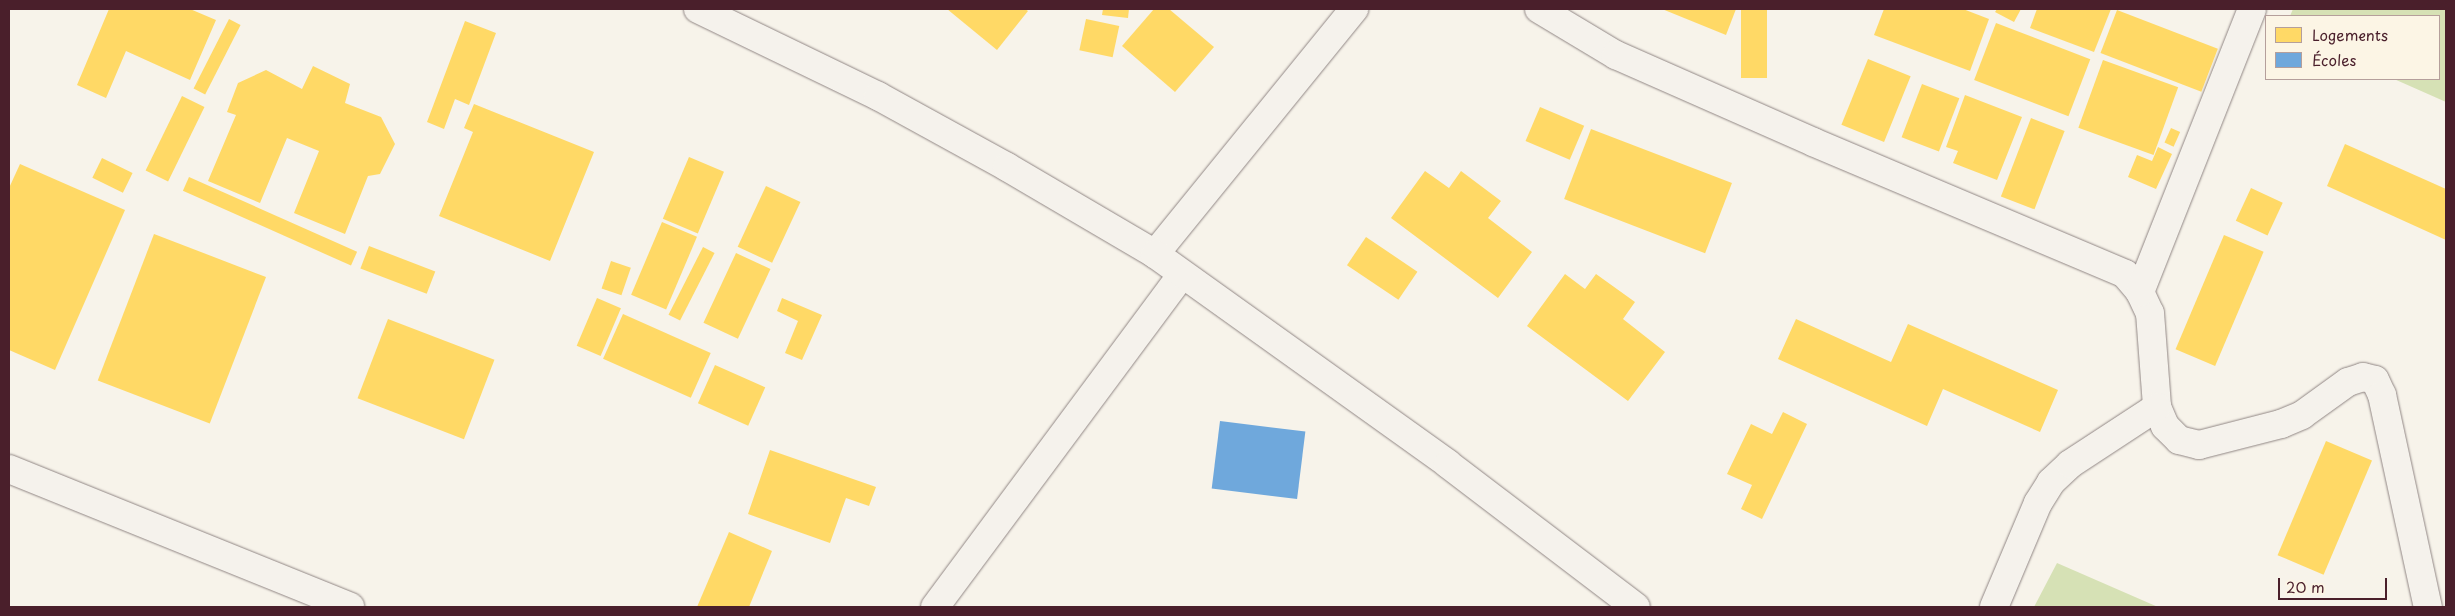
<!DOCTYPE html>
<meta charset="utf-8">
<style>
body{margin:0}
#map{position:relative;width:2455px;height:616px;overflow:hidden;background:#f7f3ea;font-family:"Playpen Sans",sans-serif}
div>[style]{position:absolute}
.green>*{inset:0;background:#d6e1b5}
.homes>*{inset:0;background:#ffd966;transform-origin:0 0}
.schools>*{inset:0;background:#6fa8dc;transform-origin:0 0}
.roads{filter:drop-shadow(0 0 1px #908684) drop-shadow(0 0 1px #908684)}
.minor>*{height:28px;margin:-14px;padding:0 14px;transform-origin:14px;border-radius:14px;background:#f5f2ec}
.primary>*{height:28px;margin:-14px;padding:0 14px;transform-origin:14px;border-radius:14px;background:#f5f2ec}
span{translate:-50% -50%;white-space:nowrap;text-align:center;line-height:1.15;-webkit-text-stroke:5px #fcf5e5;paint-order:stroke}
.frame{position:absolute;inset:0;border:10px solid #4a1f2b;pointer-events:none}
.legend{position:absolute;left:2265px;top:15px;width:175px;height:65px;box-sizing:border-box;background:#fcf5e5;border:1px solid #b59f9b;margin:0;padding:6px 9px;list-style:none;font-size:15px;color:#4a1f2b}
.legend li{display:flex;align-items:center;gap:10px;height:25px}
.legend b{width:25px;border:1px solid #b59f9b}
.scale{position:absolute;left:2278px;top:578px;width:109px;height:22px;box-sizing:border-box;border:2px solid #4a1f2b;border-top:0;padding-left:6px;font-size:15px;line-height:18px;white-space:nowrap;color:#4a1f2b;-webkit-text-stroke:4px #fcf5e5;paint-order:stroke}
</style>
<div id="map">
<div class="green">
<i style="clip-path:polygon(2293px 9px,2446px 9px,2446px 102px,2394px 79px,2439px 79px,2439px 16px,2290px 16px)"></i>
<i style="clip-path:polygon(2057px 563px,2158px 607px,2034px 607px)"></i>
</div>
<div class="homes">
<i style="clip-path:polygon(109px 9px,190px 9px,216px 20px,190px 80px,126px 51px,106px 98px,77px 85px)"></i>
<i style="clip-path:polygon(947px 9px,1025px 9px,1028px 11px,997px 50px)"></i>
<i style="clip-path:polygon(1103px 9px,1129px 9px,1128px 18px,1102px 15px)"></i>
<i style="clip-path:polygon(1154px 9px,1169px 9px,1214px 47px,1175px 92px,1122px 46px)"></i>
<i style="clip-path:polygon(1662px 9px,1736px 9px,1726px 35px)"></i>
<i style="left:1741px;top:9px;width:26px;height:69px"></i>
<i style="clip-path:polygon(1884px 9px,1963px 9px,1989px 19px,1970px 71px,1874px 35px)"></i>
<i style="clip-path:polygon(1997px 9px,2021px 9px,2014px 22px,1995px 12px)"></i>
<i style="clip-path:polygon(2037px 9px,2111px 9px,2094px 52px,2030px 28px)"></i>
<i style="left:2117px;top:10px;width:108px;height:46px;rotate:21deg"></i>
<i style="left:229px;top:19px;width:13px;height:78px;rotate:27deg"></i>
<i style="left:1086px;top:19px;width:34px;height:32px;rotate:12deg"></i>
<i style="clip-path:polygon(465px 21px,496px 33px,469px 105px,455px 99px,444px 129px,427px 122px)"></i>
<i style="left:1996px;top:23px;width:101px;height:61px;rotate:21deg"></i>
<i style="left:1868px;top:59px;width:46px;height:71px;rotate:22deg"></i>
<i style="left:2103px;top:60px;width:80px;height:72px;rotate:20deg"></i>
<i style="clip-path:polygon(313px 66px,350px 84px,345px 103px,381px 117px,395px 144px,380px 174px,368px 176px,345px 234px,294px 213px,319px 151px,287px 138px,260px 203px,208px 181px,236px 115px,227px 112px,238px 83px,266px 70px,302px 89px)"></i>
<i style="left:1922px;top:84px;width:40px;height:57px;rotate:21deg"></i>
<i style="clip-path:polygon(1965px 95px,2022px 117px,1997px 180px,1953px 163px,1958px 151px,1946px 147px)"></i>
<i style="left:182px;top:96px;width:25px;height:83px;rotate:26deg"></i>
<i style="clip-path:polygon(474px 104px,594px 152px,550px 261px,439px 216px,473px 132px,464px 128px)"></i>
<i style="left:1540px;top:107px;width:48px;height:37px;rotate:23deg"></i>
<i style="left:2031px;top:118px;width:36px;height:84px;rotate:21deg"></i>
<i style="left:2171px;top:128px;width:10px;height:16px;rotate:24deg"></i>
<i style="left:1591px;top:129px;width:151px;height:75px;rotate:21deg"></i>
<i style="clip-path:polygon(2345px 144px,2446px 189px,2446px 240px,2327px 186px)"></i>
<i style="clip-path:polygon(2158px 147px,2172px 154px,2156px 189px,2128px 177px,2137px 155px,2152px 161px)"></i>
<i style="left:689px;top:157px;width:38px;height:67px;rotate:23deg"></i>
<i style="left:102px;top:158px;width:34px;height:22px;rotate:26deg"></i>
<i style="clip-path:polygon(20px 164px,125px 210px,55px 370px,9px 350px,9px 188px)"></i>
<i style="clip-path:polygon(1425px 171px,1449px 188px,1461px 171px,1501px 201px,1488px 218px,1532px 252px,1498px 298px,1391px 218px)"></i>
<i style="left:189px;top:177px;width:184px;height:15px;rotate:24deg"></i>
<i style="left:766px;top:186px;width:38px;height:67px;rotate:25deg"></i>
<i style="left:2251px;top:188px;width:35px;height:36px;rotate:25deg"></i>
<i style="left:662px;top:222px;width:38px;height:79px;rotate:23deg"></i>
<i style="left:154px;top:234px;width:120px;height:157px;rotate:21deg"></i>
<i style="left:2224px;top:235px;width:43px;height:124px;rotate:23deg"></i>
<i style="left:1366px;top:237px;width:62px;height:34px;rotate:34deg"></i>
<i style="left:369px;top:246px;width:71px;height:24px;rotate:21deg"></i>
<i style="left:703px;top:247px;width:13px;height:76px;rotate:27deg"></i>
<i style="left:736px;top:253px;width:38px;height:77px;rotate:25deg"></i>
<i style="left:611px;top:261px;width:21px;height:29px;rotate:19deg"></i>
<i style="clip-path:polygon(1565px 274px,1585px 289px,1596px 274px,1635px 302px,1623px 319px,1665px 352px,1628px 401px,1527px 326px)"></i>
<i style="left:597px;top:298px;width:26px;height:52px;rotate:23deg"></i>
<i style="clip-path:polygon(782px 298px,822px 315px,802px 360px,785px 353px,798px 321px,777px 311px)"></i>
<i style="left:623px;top:314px;width:96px;height:49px;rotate:24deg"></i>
<i style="left:388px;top:319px;width:114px;height:85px;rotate:21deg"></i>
<i style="clip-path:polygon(1796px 319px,1891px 362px,1908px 324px,2058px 390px,2040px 432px,1943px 389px,1927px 426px,1778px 359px)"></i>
<i style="left:715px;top:365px;width:55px;height:42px;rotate:24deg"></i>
<i style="clip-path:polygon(1783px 412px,1807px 424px,1762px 519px,1741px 509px,1752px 485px,1727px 474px,1751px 424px,1772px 434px)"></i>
<i style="left:2326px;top:441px;width:50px;height:124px;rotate:23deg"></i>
<i style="clip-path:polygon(770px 450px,876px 487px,869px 506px,846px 498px,830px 543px,748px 514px)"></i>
<i style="clip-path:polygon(729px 532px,772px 551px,749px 607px,697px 607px)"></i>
</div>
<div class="schools">
<i style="left:1220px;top:421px;width:86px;height:68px;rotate:7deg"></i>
</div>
<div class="roads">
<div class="minor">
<i style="left:1539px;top:9px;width:90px;rotate:30.9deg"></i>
<i style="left:1616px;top:55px;width:215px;rotate:23.8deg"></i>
<i style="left:1813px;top:142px;width:339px;rotate:22.9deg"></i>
<i style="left:2125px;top:274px;width:23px;rotate:50deg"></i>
<i style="left:2140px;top:292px;width:23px;rotate:65deg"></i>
<i style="left:2150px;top:313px;width:94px;rotate:85.7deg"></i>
<i style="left:2157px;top:407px;width:21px;rotate:67deg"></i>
<i style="left:2165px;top:426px;width:20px;rotate:45deg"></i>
<i style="left:2179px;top:440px;width:21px;rotate:14deg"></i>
<i style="left:2199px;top:445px;width:85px;rotate:-14.4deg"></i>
<i style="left:2281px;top:424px;width:23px;rotate:-23deg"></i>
<i style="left:2302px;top:415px;width:57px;rotate:-35.7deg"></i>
<i style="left:2348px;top:382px;width:16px;rotate:-18deg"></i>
<i style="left:2363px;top:377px;width:12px;rotate:14deg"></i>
<i style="left:2375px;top:380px;width:17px;rotate:65deg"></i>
<i style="left:2382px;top:395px;width:217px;rotate:77.8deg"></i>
<i style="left:1155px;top:254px;width:316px;rotate:-50.9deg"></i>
<i style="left:2140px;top:292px;width:304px;rotate:-68.4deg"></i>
<i style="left:9px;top:469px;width:368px;rotate:22deg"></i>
<i style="left:935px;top:607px;width:414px;rotate:-53.4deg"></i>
<i style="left:1994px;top:607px;width:113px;rotate:-67.1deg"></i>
<i style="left:2038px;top:503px;width:25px;rotate:-58deg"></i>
<i style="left:2051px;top:482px;width:26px;rotate:-43deg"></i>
<i style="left:2070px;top:464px;width:104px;rotate:-33.2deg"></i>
</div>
<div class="primary">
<i style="left:698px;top:9px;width:200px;rotate:25.8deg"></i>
<i style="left:878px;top:96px;width:147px;rotate:28.8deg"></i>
<i style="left:1007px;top:167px;width:172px;rotate:30.4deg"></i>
<i style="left:1155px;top:254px;width:360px;rotate:35.6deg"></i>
<i style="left:1448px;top:464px;width:236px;rotate:37.3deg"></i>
</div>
</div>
<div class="frame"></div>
<ul class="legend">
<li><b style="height:14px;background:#ffd966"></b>Logements</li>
<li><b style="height:14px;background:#6fa8dc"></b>Écoles</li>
</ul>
<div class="scale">20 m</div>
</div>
